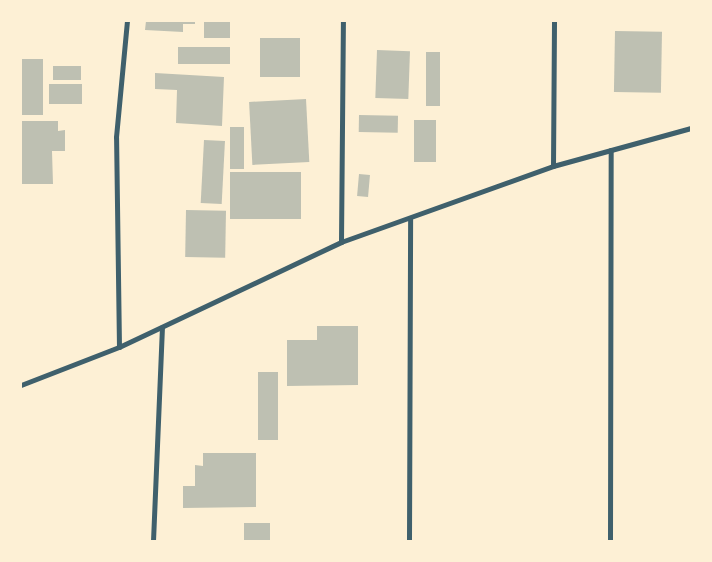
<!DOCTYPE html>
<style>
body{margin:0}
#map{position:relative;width:712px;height:562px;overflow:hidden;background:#fdf0d5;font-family:Overpass,sans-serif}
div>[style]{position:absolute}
.building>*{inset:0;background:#bec0b2;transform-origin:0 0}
.minor>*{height:5px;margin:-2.5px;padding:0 2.5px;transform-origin:2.5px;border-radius:2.5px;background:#3f606c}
span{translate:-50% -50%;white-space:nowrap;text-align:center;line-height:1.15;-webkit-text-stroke:4px #fdf0d5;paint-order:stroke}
.frame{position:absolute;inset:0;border:22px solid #fdf0d5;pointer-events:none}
</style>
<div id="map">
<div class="building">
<i style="clip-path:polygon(146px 21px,195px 21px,195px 24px,183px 24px,183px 32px,145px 30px)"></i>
<i style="left:204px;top:21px;width:26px;height:17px"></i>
<i style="left:615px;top:31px;width:47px;height:61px;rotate:1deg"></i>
<i style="left:260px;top:38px;width:40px;height:39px"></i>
<i style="left:178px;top:47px;width:52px;height:17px"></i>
<i style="left:377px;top:50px;width:33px;height:48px;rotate:2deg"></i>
<i style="left:426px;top:52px;width:14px;height:54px"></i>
<i style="left:21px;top:59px;width:22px;height:56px"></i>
<i style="left:53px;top:66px;width:28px;height:14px"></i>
<i style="clip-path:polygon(155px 73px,224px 77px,222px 126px,176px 123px,177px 90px,155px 89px)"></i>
<i style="left:49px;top:84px;width:33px;height:20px"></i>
<i style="left:306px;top:99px;width:63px;height:57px;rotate:87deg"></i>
<i style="left:359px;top:115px;width:39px;height:17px;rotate:1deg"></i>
<i style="left:414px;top:120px;width:22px;height:42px"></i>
<i style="clip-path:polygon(21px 121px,58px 121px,58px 131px,65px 130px,65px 151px,52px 151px,53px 184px,21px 184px)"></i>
<i style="left:230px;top:127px;width:14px;height:42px"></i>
<i style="left:204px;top:140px;width:21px;height:63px;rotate:3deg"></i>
<i style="left:301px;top:172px;width:47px;height:71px;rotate:90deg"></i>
<i style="left:359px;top:174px;width:11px;height:22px;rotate:5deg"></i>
<i style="left:186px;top:210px;width:40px;height:47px;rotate:1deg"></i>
<i style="clip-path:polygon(317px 326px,358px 326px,358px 385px,287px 386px,287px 340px,317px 340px)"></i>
<i style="left:258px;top:372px;width:20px;height:68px"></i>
<i style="clip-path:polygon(203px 453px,256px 453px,256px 507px,183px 508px,183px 486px,195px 486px,195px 465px,203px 466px)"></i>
<i style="left:244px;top:523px;width:26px;height:18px"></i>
</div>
<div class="minor">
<i style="left:553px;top:166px;width:145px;rotate:-89.6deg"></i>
<i style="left:341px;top:242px;width:221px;rotate:-89.5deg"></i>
<i style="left:119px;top:347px;width:210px;rotate:-90.8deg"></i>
<i style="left:116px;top:137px;width:117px;rotate:-84.6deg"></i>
<i style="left:21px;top:385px;width:105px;rotate:-21.2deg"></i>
<i style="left:119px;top:347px;width:246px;rotate:-25.3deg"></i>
<i style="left:341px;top:242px;width:225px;rotate:-19.7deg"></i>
<i style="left:553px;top:166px;width:143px;rotate:-15.4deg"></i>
<i style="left:153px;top:541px;width:214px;rotate:-87.6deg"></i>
<i style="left:409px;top:541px;width:322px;rotate:-89.8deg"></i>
<i style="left:610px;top:541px;width:391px;rotate:-89.9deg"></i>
</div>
<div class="frame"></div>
</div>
